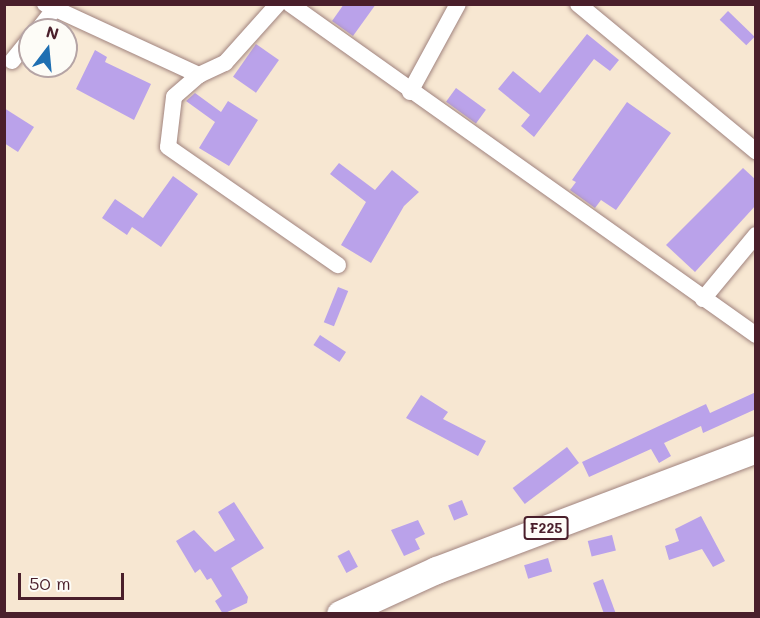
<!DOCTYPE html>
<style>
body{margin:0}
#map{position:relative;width:760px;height:618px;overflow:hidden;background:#f7e7d2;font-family:Mali,sans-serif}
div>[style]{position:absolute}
.building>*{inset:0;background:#baa2ea;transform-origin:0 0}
.roads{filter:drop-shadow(0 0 2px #a0837e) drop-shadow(0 0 2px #a0837e)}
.street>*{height:16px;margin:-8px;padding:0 8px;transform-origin:8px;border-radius:8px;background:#fff}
.primary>*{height:27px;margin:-13.5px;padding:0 13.5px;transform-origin:13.5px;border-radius:13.5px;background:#fff}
span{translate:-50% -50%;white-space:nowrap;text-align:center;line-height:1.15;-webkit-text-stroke:6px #fdfcf7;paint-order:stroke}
.shield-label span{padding:2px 4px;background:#fdfcf7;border:2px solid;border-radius:4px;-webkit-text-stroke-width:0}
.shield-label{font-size:14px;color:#4a1f2b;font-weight:700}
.frame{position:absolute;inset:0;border:6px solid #4a1f2b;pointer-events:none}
.north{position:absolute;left:18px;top:18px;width:60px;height:60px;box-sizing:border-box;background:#fdfcf7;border:2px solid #b5a4a5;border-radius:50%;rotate:16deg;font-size:16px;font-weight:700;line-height:24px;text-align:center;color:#4a1f2b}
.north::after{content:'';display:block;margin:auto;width:21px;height:27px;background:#1f6fb2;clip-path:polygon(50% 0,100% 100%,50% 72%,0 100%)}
.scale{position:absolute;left:18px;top:573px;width:106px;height:27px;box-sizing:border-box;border:3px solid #4a1f2b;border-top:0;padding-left:8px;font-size:18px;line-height:21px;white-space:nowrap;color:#4a1f2b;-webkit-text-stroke:4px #fdfcf7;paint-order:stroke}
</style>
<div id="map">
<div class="building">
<i style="clip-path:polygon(344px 4px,376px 4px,353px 36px,332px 21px)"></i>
<i style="left:728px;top:11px;width:37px;height:12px;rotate:44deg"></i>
<i style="clip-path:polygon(587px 34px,619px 60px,610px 71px,594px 59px,534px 137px,521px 126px,530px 115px,498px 89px,513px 71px,540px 93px)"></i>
<i style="left:256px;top:44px;width:28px;height:40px;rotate:35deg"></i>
<i style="clip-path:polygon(95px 50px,107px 57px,105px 62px,151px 84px,134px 120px,76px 89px)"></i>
<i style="left:456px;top:88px;width:37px;height:17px;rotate:36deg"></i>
<i style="clip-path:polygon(195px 93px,221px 112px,228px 101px,258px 120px,229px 166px,199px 148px,215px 122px,186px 101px)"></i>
<i style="clip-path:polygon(627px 102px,671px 133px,616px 210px,601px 200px,595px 208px,570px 190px,576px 182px,572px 180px)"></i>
<i style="clip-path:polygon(4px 108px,34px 127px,18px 152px,4px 143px)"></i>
<i style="clip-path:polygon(339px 163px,375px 190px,392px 170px,419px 192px,404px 206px,371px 263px,341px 245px,366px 202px,330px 174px)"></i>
<i style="clip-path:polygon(743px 168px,756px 180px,756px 205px,695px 272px,666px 245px)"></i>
<i style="clip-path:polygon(173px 176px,198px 194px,161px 247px,132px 227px,127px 235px,102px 218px,115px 199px,143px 218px)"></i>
<i style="left:338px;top:287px;width:11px;height:38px;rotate:22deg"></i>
<i style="left:320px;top:335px;width:31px;height:12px;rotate:33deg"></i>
<i style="clip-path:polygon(756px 392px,756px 409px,703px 433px,701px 426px,664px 443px,671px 456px,659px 463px,651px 449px,589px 477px,582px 462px,706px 404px,710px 413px)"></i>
<i style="clip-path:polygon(421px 395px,448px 412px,443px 419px,486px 441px,478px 456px,406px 418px)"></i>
<i style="left:567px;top:447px;width:20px;height:68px;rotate:53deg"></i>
<i style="left:462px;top:500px;width:16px;height:15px;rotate:68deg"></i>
<i style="clip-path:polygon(234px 502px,264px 548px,231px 568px,248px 597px,247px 603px,223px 614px,215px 601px,222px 596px,211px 578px,207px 580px,200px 569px,195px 573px,176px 541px,194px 530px,215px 552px,235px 540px,218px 512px)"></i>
<i style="clip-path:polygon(701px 516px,725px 561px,713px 567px,702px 549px,669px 560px,665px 546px,679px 541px,675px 529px)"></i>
<i style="clip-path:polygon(418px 520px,425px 534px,415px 539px,420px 549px,404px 556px,391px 530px)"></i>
<i style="left:612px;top:535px;width:16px;height:25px;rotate:76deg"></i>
<i style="left:349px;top:550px;width:19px;height:13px;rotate:62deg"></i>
<i style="left:548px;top:558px;width:14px;height:25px;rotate:73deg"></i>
<i style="clip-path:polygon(603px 579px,616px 614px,604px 614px,593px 583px)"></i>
</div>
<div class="roads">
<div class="street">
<i style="left:45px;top:4px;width:170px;rotate:24.8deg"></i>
<i style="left:199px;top:75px;width:29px;rotate:-25deg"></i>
<i style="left:225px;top:63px;width:79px;rotate:-48.1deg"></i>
<i style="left:290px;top:4px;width:572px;rotate:35.39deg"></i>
<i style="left:578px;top:4px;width:231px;rotate:39.6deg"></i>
<i style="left:38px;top:30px;width:33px;rotate:-52deg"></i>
<i style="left:12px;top:61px;width:28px;rotate:-51deg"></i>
<i style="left:199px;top:75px;width:33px;rotate:139deg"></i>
<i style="left:174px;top:97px;width:50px;rotate:96.8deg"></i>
<i style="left:168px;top:147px;width:207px;rotate:34.8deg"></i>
<i style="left:410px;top:92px;width:100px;rotate:-61.4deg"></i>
<i style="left:703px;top:299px;width:83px;rotate:-50.4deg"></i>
</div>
<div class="primary">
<i style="left:340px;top:614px;width:106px;rotate:-24.6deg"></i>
<i style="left:436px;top:570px;width:342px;rotate:-20.7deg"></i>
</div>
</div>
<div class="shield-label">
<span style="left:546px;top:528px">F225</span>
</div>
<div class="frame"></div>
<div class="north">N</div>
<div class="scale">50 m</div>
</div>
